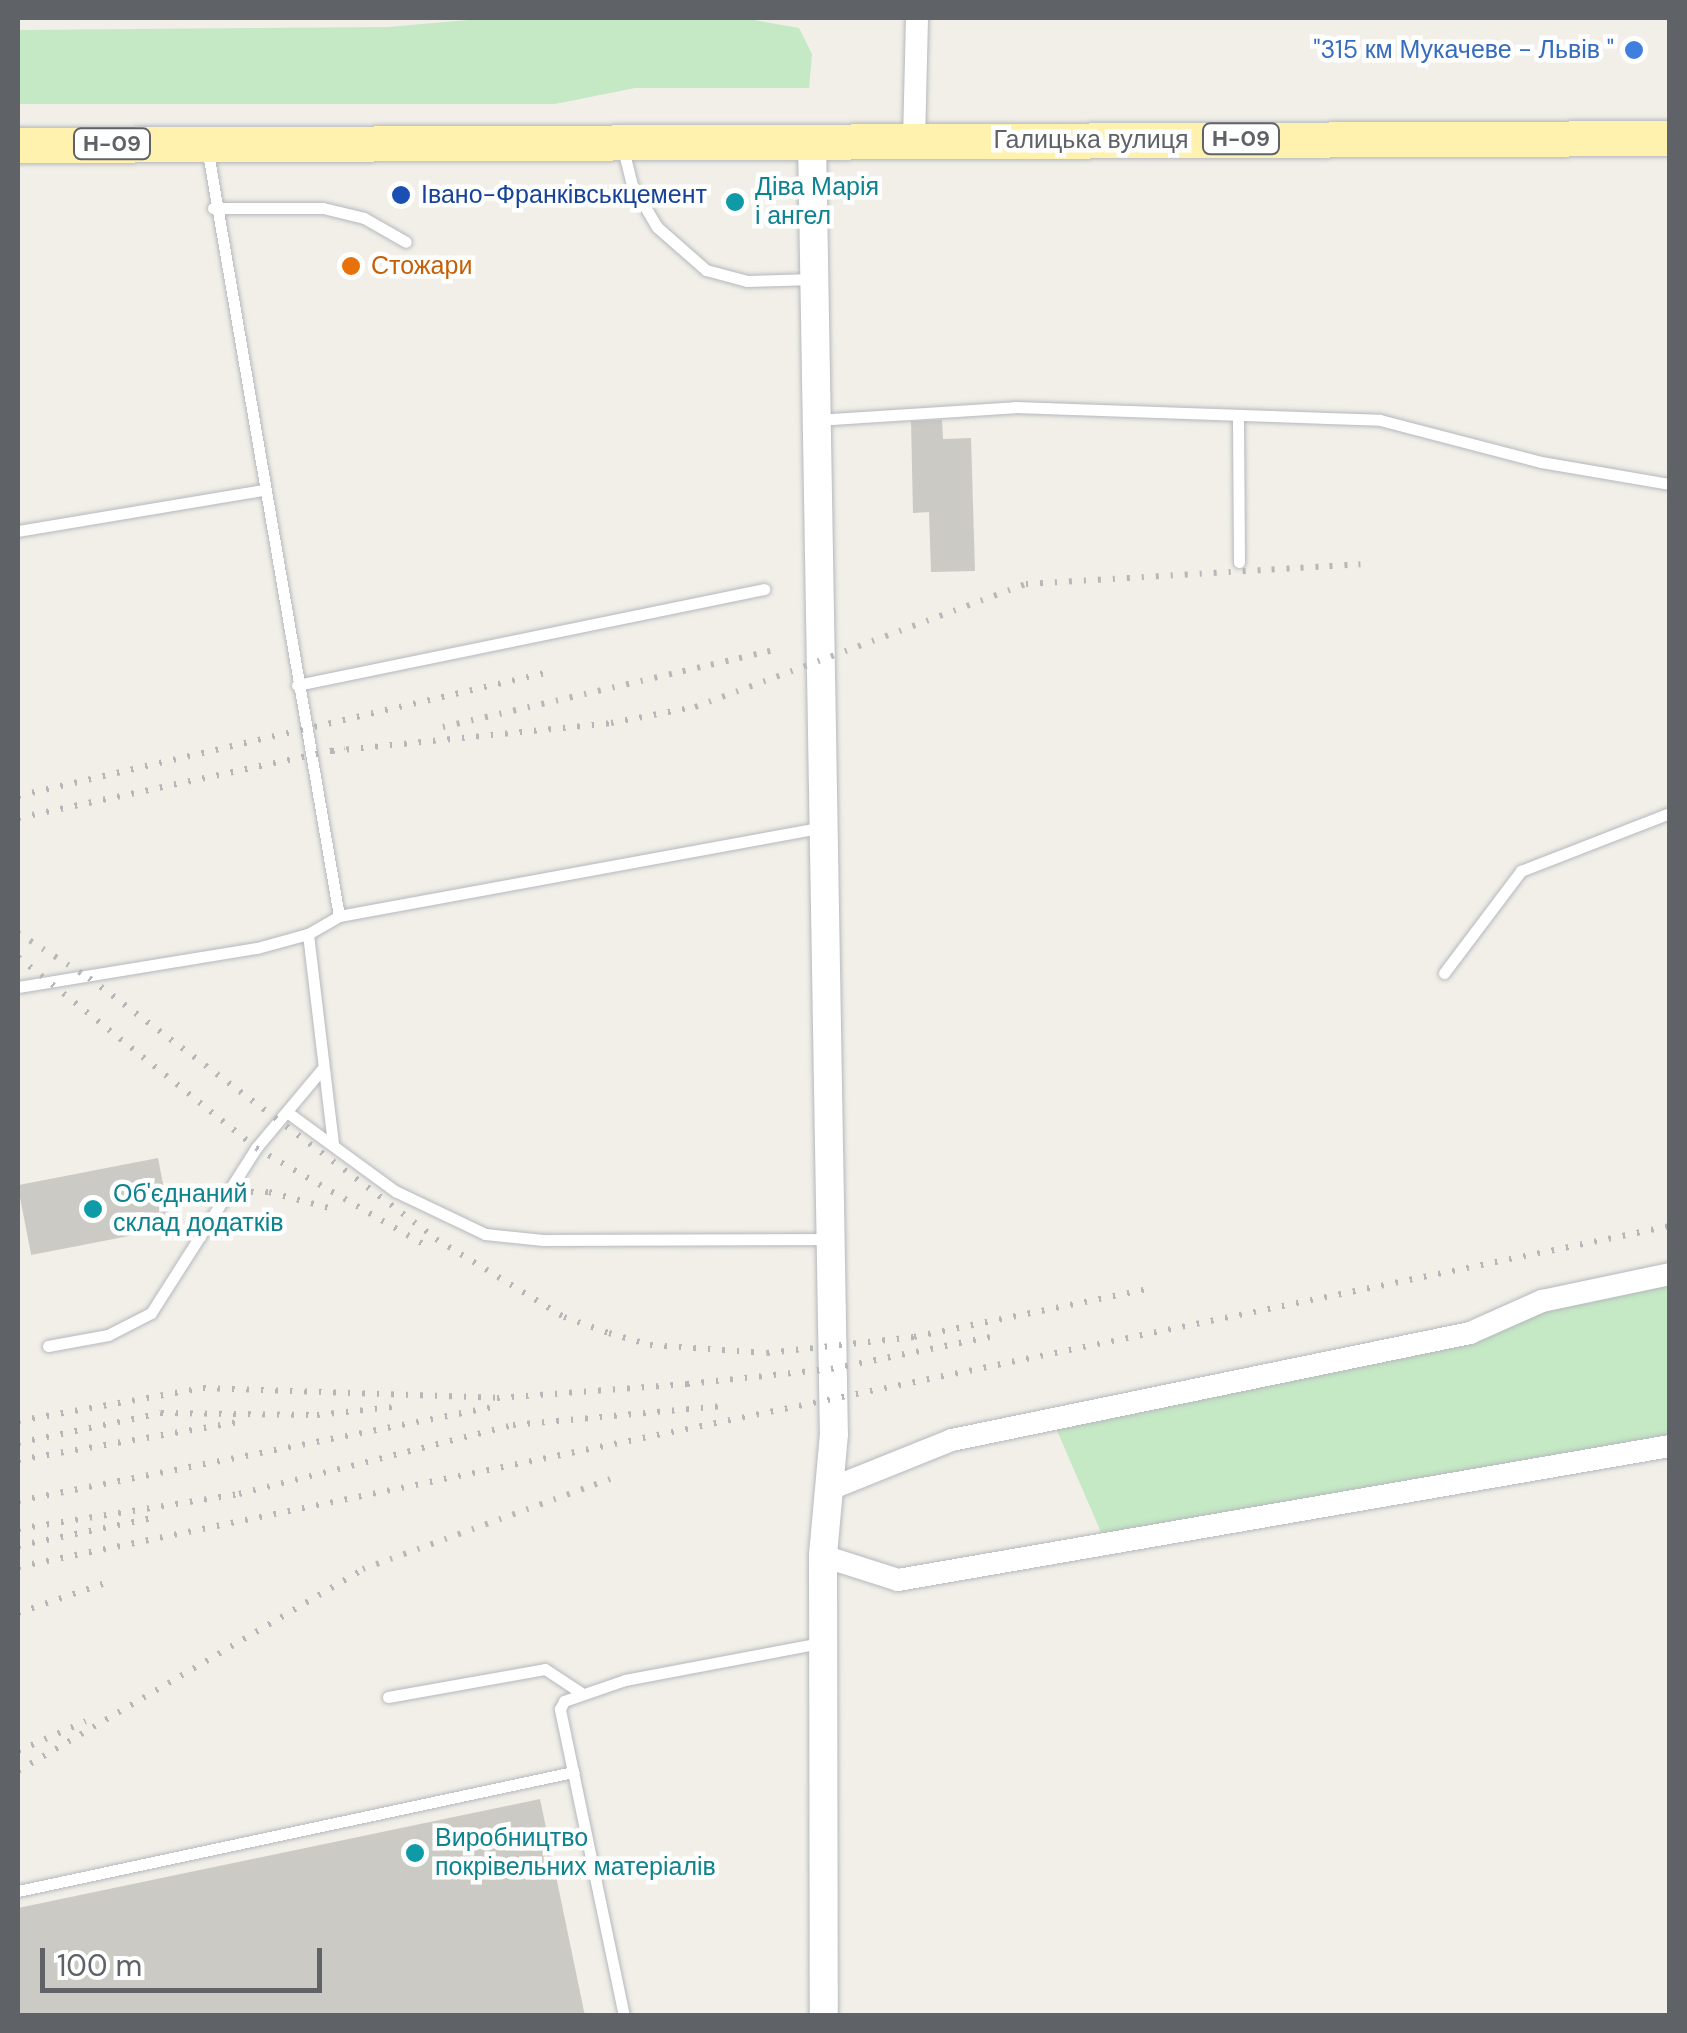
<!DOCTYPE html>
<meta charset="utf-8">
<style>
body{margin:0}
#map{position:relative;width:1687px;height:2033px;overflow:hidden;background:#f1efe8;font-family:"DM Sans",sans-serif}
div>[style]{position:absolute}
.green>*{inset:0;background:#c5e8c5}
.building>*{inset:0;background:#cccac5;transform-origin:0 0}
.roads{filter:drop-shadow(0 0 2px #b5b8bc) drop-shadow(0 0 2px #b5b8bc)}
.service>*{height:11px;margin:-5.5px;padding:0 5.5px;transform-origin:5.5px;border-radius:5.5px;background:#fff}
.minor>*{height:22px;margin:-11px;padding:0 11px;transform-origin:11px;border-radius:11px;background:#fff}
.tertiary>*{height:28px;margin:-14px;padding:0 14px;transform-origin:14px;border-radius:14px;background:#fff}
.primary>*{height:35px;margin:-17.5px;padding:0 17.5px;transform-origin:17.5px;border-radius:17.5px;background:#fff2af}
.rail>*{height:6px;margin-top:-3px;transform-origin:0;background:repeating-linear-gradient(90deg,#b6b7b8 0 2.5px,transparent 0 14.5px)}
.dots>*{width:28px;height:28px;translate:-50% -50%;box-sizing:border-box;border:5px solid #fff;border-radius:50%}
span{translate:-50% -50%;white-space:nowrap;text-align:center;line-height:1.15;-webkit-text-stroke:9px #fff;paint-order:stroke}
.shield-label span{padding:2px 8px;background:#fff;border:2px solid;border-radius:8px;-webkit-text-stroke-width:0}
.shield-label{font-size:22px;color:#5f6368;font-weight:700}
.shop-label{font-size:25px;color:#366cbe}
.right{translate:-100% -50%;text-align:right}
.street-label{font-size:25px;color:#5f6368}
.culture-label{font-size:25px;color:#0d838f}
.left{translate:0 -50%;text-align:left}
.transit-label{font-size:25px;color:#164399}
.food-label{font-size:25px;color:#c56008}
.frame{position:absolute;inset:0;border:20px solid #5f6368;pointer-events:none}
.scale{position:absolute;left:40px;top:1948px;width:282px;height:45px;box-sizing:border-box;border:5px solid #5f6368;border-top:0;padding-left:12px;font-size:30px;line-height:35px;white-space:nowrap;color:#5f6368;-webkit-text-stroke:8px #fff;paint-order:stroke}
</style>
<div id="map">
<div class="green">
<i style="clip-path:polygon(491px 18px,743px 18px,799px 28px,812px 54px,809px 88px,635px 88px,555px 104px,18px 104px,18px 30px,388px 27px)"></i>
<i style="clip-path:polygon(1669px 1279px,1669px 1446px,1107px 1546px,1052px 1419px,1470px 1333px,1542px 1301px)"></i>
</div>
<div class="building">
<i style="clip-path:polygon(942px 420px,943px 439px,971px 438px,975px 571px,931px 572px,929px 512px,913px 513px,911px 421px)"></i>
<i style="left:158px;top:1158px;width:71px;height:143px;rotate:79deg"></i>
<i style="clip-path:polygon(540px 1799px,585px 2016px,18px 2016px,18px 1908px)"></i>
</div>
<div class="roads">
<div class="service">
<i style="left:622px;top:145px;width:41px;rotate:76deg"></i>
<i style="left:632px;top:185px;width:49px;rotate:59.2deg"></i>
<i style="left:657px;top:227px;width:65px;rotate:41.3deg"></i>
<i style="left:706px;top:270px;width:42px;rotate:15deg"></i>
<i style="left:747px;top:281px;width:67px;rotate:-1.7deg"></i>
<i style="left:213px;top:208px;width:110px"></i>
<i style="left:323px;top:208px;width:42px;rotate:13.7deg"></i>
<i style="left:364px;top:218px;width:48px;rotate:29.7deg"></i>
<i style="left:1238px;top:419px;width:143px;rotate:89.6deg"></i>
<i style="left:816px;top:420px;width:199px;rotate:-3.7deg"></i>
<i style="left:1015px;top:407px;width:365px;rotate:2deg"></i>
<i style="left:1380px;top:420px;width:166px;rotate:14.6deg"></i>
<i style="left:1541px;top:462px;width:131px;rotate:9.7deg"></i>
<i style="left:18px;top:531px;width:248px;rotate:-9.5deg"></i>
<i style="left:297px;top:685px;width:477px;rotate:-11.6deg"></i>
<i style="left:339px;top:916px;width:489px;rotate:-10.4deg"></i>
<i style="left:308px;top:934px;width:212px;rotate:83.2deg"></i>
<i style="left:1444px;top:973px;width:128px;rotate:-53deg"></i>
<i style="left:1521px;top:871px;width:160px;rotate:-21.3deg"></i>
<i style="left:18px;top:987px;width:242px;rotate:-9.3deg"></i>
<i style="left:257px;top:948px;width:53px;rotate:-15.4deg"></i>
<i style="left:308px;top:934px;width:36px;rotate:-30deg"></i>
<i style="left:339px;top:916px;width:780px;rotate:-99.74deg"></i>
<i style="left:287px;top:1112px;width:134px;rotate:36.2deg"></i>
<i style="left:395px;top:1191px;width:100px;rotate:25.5deg"></i>
<i style="left:485px;top:1234px;width:58px;rotate:5.9deg"></i>
<i style="left:543px;top:1240px;width:283px;rotate:-0.2deg"></i>
<i style="left:48px;top:1346px;width:61px;rotate:-10.4deg"></i>
<i style="left:108px;top:1335px;width:48px;rotate:-27.1deg"></i>
<i style="left:151px;top:1313px;width:196px;rotate:-57.5deg"></i>
<i style="left:256px;top:1148px;width:104px;rotate:-50.1deg"></i>
<i style="left:388px;top:1697px;width:159px;rotate:-10.1deg"></i>
<i style="left:545px;top:1669px;width:42px;rotate:33.3deg"></i>
<i style="left:18px;top:1891px;width:568px;rotate:-12.1deg"></i>
<i style="left:624px;top:2016px;width:314px;rotate:-101.8deg"></i>
<i style="left:560px;top:1709px;width:9px;rotate:-63deg"></i>
<i style="left:564px;top:1701px;width:65px;rotate:-19deg"></i>
<i style="left:625px;top:1680px;width:198px;rotate:-10.7deg"></i>
</div>
<div class="minor">
<i style="left:914px;top:141px;width:123px;rotate:-88.6deg"></i>
<i style="left:830px;top:1489px;width:131px;rotate:-21.9deg"></i>
<i style="left:952px;top:1440px;width:529px;rotate:-11.67deg"></i>
<i style="left:1470px;top:1333px;width:79px;rotate:-24deg"></i>
<i style="left:1542px;top:1301px;width:131px;rotate:-11.9deg"></i>
<i style="left:823px;top:1556px;width:79px;rotate:17.7deg"></i>
<i style="left:898px;top:1580px;width:784px;rotate:-9.85deg"></i>
</div>
<div class="tertiary">
<i style="left:812px;top:141px;width:1293px;rotate:89.03deg"></i>
<i style="left:834px;top:1434px;width:122px;rotate:95.2deg"></i>
<i style="left:823px;top:1556px;width:460px;rotate:89.9deg"></i>
</div>
<div class="primary">
<i style="left:18px;top:145px;width:1652px;rotate:-0.24deg"></i>
</div>
</div>
<div class="rail">
<i style="left:443px;top:727px;width:336px;rotate:-13.1deg"></i>
<i style="left:332px;top:751px;width:280px;rotate:-5.7deg"></i>
<i style="left:611px;top:723px;width:86px;rotate:-10.8deg"></i>
<i style="left:695px;top:707px;width:353px;rotate:-20.4deg"></i>
<i style="left:1026px;top:584px;width:335px;rotate:-3.4deg"></i>
<i style="left:18px;top:796px;width:541px;rotate:-13.14deg"></i>
<i style="left:18px;top:818px;width:334px;rotate:-12.1deg"></i>
<i style="left:18px;top:933px;width:84px;rotate:32.4deg"></i>
<i style="left:89px;top:978px;width:434px;rotate:36.9deg"></i>
<i style="left:436px;top:1239px;width:150px;rotate:31.4deg"></i>
<i style="left:564px;top:1317px;width:48px;rotate:19.6deg"></i>
<i style="left:609px;top:1333px;width:43px;rotate:16.3deg"></i>
<i style="left:650px;top:1345px;width:117px;rotate:3.9deg"></i>
<i style="left:767px;top:1353px;width:148px;rotate:-6.2deg"></i>
<i style="left:914px;top:1337px;width:238px;rotate:-11.6deg"></i>
<i style="left:18px;top:957px;width:305px;rotate:38.7deg"></i>
<i style="left:256px;top:1148px;width:201px;rotate:29.9deg"></i>
<i style="left:164px;top:1191px;width:105px;rotate:0.5deg"></i>
<i style="left:269px;top:1192px;width:70px;rotate:14.8deg"></i>
<i style="left:18px;top:1421px;width:188px;rotate:-10.1deg"></i>
<i style="left:203px;top:1388px;width:294px;rotate:1.9deg"></i>
<i style="left:497px;top:1398px;width:191px;rotate:-4.2deg"></i>
<i style="left:687px;top:1384px;width:145px;rotate:-5.9deg"></i>
<i style="left:831px;top:1369px;width:172px;rotate:-11.4deg"></i>
<i style="left:18px;top:1443px;width:146px;rotate:-11.8deg"></i>
<i style="left:161px;top:1413px;width:156px;rotate:0.7deg"></i>
<i style="left:317px;top:1415px;width:85px;rotate:-6deg"></i>
<i style="left:18px;top:1460px;width:222px;rotate:-9.8deg"></i>
<i style="left:18px;top:1501px;width:484px;rotate:-11.2deg"></i>
<i style="left:18px;top:1529px;width:224px;rotate:-9deg"></i>
<i style="left:239px;top:1494px;width:283px;rotate:-14.1deg"></i>
<i style="left:513px;top:1425px;width:208px;rotate:-5.2deg"></i>
<i style="left:18px;top:1546px;width:142px;rotate:-11.8deg"></i>
<i style="left:18px;top:1567px;width:1687px;rotate:-11.66deg"></i>
<i style="left:18px;top:1613px;width:92px;rotate:-19deg"></i>
<i style="left:18px;top:1751px;width:74px;rotate:-23.8deg"></i>
<i style="left:18px;top:1771px;width:400px;rotate:-30.3deg"></i>
<i style="left:363px;top:1569px;width:263px;rotate:-20deg"></i>
</div>
<div class="dots">
<i style="left:1634px;top:50px;background:#3f7fe0"></i>
<i style="left:401px;top:195px;background:#1a4fb4"></i>
<i style="left:735px;top:202px;background:#0f9aa8"></i>
<i style="left:351px;top:266px;background:#e8710a"></i>
<i style="left:93px;top:1209px;background:#0f9aa8"></i>
<i style="left:415px;top:1853px;background:#0f9aa8"></i>
</div>
<div class="shield-label">
<span style="left:1241px;top:139px">Н-09</span>
<span style="left:112px;top:144px">Н-09</span>
</div>
<div class="shop-label">
<span class="right" style="left:1614px;top:50px">"315 км Мукачеве - Львів "</span>
</div>
<div class="street-label">
<span style="left:1091px;top:140px">Галицька вулиця</span>
</div>
<div class="culture-label">
<span class="left" style="left:755px;top:202px">Діва Марія<br>і ангел</span>
<span class="left" style="left:113px;top:1209px">Об'єднаний<br>склад додатків</span>
<span class="left" style="left:435px;top:1853px">Виробництво<br>покрівельних матеріалів</span>
</div>
<div class="transit-label">
<span class="left" style="left:421px;top:195px">Івано-Франківськцемент</span>
</div>
<div class="food-label">
<span class="left" style="left:371px;top:266px">Стожари</span>
</div>
<div class="frame"></div>
<div class="scale">100 m</div>
</div>
